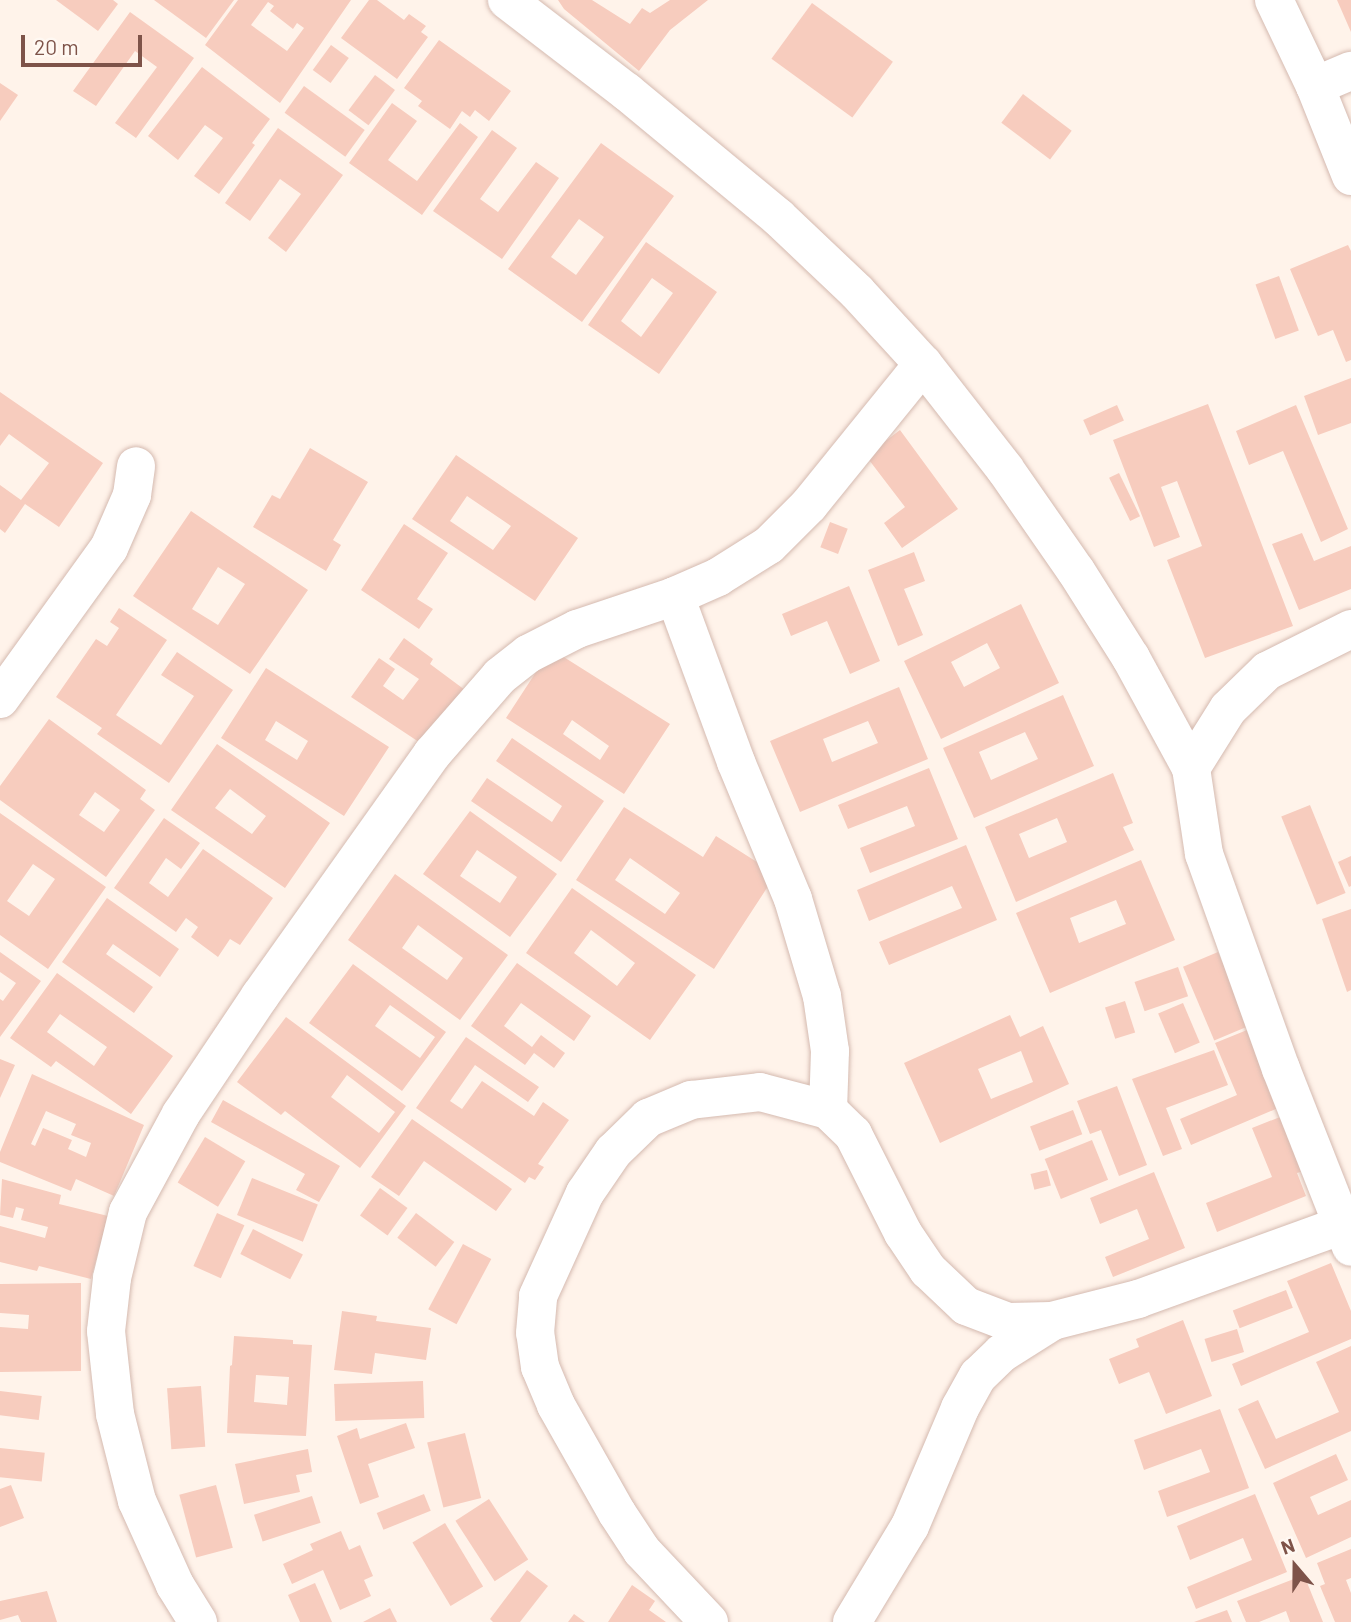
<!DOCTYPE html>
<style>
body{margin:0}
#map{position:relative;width:1351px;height:1622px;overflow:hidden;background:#fff3ea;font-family:Barlow,sans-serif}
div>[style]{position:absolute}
.building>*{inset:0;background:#f7ccbe;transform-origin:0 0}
.roads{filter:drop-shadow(0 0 2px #d5bab0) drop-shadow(0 0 2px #d5bab0)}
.minor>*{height:38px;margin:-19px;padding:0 19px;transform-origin:19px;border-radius:19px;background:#fff}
span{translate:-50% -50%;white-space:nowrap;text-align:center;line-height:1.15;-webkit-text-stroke:6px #fff8f2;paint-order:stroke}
.north{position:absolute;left:1260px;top:1531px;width:70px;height:70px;-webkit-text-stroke:5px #fff8f2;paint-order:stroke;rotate:340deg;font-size:19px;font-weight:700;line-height:28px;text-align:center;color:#7e5349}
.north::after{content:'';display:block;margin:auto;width:24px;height:32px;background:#7e5349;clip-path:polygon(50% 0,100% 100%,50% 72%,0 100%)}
.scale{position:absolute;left:21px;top:35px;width:121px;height:32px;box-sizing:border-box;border:4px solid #7e5349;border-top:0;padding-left:9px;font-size:21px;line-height:24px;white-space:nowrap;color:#7e5349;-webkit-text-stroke:5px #fff8f2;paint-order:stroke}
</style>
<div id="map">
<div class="building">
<i style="clip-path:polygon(56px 0,113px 0,118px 4px,98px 31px)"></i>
<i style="clip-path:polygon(154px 0,234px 0,206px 38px)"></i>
<i style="clip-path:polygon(evenodd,238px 0,351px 0,280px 103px,205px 45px,238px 0,268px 2px,274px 6px,270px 11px,293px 29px,297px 23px,304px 28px,287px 51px,251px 25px,268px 2px)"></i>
<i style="clip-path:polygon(369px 0,377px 0,404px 20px,409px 14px,426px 26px,421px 32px,428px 37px,397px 79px,341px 38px)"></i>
<i style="clip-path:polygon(558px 0,592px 0,630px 24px,642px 8px,650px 13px,670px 0,708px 0,670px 30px,639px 71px,564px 9px)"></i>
<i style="clip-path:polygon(1337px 0,1351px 0,1351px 32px)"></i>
<i style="left:812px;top:3px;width:100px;height:69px;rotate:36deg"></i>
<i style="clip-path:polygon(130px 12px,194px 58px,136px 138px,115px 123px,157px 67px,135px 51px,96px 106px,73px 91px)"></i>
<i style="clip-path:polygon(439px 40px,511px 91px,489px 121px,475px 110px,470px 117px,462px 111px,450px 129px,418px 106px,422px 101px,404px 88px)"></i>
<i style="left:331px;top:45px;width:22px;height:31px;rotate:36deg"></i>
<i style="clip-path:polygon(202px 67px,270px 119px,252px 143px,255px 145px,219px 194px,194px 176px,223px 138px,205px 125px,178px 160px,148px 136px)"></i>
<i style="left:375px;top:75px;width:25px;height:44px;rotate:37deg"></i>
<i style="clip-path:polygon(0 83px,18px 95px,0 121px)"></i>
<i style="left:304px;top:86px;width:75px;height:33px;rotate:36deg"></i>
<i style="left:1023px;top:94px;width:61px;height:36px;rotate:37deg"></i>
<i style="clip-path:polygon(392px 103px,417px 121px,388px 160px,417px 181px,460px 123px,478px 137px,422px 215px,349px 163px)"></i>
<i style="clip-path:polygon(278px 128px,343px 175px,286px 252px,268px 238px,301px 194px,280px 179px,250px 221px,225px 203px)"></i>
<i style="clip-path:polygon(492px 130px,517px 148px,480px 199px,498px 212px,536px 162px,559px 178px,502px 259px,433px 211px)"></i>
<i style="clip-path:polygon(evenodd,601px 143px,674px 196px,582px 322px,508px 269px,601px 143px,579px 219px,604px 237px,576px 275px,551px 257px,579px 219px)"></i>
<i style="clip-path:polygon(evenodd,646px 242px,717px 292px,659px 374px,588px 325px,646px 242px,652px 278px,673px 293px,641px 337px,621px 321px,652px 278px)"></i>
<i style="clip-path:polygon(1348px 245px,1351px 251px,1351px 360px,1346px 362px,1333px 330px,1318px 336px,1290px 269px)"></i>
<i style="left:1279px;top:276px;width:58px;height:25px;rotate:70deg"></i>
<i style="clip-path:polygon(1351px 378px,1351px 423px,1318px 435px,1304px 396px)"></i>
<i style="clip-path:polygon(0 392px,103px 463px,59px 527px,25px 504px,5px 533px,0 529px,0 485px,21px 500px,49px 463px,9px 434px,0 446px)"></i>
<i style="clip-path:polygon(1208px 404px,1293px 626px,1205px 658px,1167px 560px,1202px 546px,1177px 481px,1161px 487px,1180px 537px,1154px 547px,1113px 440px)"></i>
<i style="left:1117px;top:405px;width:17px;height:37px;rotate:66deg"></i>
<i style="clip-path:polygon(1296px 405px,1348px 529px,1321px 542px,1283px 451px,1249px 465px,1236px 431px)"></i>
<i style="clip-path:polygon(900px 430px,958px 509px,902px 548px,884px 523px,905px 507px,866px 456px)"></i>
<i style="clip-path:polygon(310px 448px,368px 482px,333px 540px,341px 545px,326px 571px,253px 527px,272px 495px,280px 499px)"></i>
<i style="clip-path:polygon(evenodd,456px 455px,578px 538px,535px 601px,412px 519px,456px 455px,467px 496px,511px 526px,493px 550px,450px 521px,467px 496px)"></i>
<i style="left:1119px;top:473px;width:48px;height:11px;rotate:64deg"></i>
<i style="clip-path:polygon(evenodd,191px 511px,308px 590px,250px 674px,133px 596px,191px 511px,218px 567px,245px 584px,218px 625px,192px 609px,218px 567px)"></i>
<i style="left:830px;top:522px;width:19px;height:27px;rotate:21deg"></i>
<i style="clip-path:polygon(404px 524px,448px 553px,417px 599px,433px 609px,419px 629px,361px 590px)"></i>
<i style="clip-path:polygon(1302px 533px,1314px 561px,1351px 546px,1351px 589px,1299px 610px,1272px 544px)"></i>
<i style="clip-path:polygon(914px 552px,925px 581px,904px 589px,923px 635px,898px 646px,868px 570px)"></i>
<i style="clip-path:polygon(849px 586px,880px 661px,850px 674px,827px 621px,791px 636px,782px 614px)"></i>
<i style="clip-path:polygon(evenodd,1021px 604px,1059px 683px,941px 739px,904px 661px,1021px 604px,987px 643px,1000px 668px,964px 687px,951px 662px,987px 643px)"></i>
<i style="clip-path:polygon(119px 608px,167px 640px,116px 715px,161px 745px,194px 696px,161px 675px,177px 652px,233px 690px,169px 783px,97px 734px,102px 728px,56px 697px,96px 639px,107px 646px,119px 628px,110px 622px)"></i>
<i style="clip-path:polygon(404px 638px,433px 659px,430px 664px,465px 690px,425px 746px,351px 697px,379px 658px,395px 669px,383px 686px,403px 700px,419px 679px,389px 659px)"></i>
<i style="clip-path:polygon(evenodd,551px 649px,670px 724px,624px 794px,506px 718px,551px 649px,572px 720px,609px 746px,600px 760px,563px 734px,572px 720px)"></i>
<i style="clip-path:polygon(evenodd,266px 668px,389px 747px,344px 816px,221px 738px,266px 668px,276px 721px,308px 741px,297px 760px,265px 740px,276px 721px)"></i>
<i style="clip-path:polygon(evenodd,899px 687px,928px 759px,800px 812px,770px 741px,899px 687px,868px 721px,878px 743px,832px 762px,823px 739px,868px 721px)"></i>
<i style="clip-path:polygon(evenodd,1063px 695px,1094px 766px,974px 818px,943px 748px,1063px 695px,1025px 732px,1038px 759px,991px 780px,979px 752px,1025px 732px)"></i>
<i style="clip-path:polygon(evenodd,49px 719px,146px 790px,140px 799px,155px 810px,106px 877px,0 800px,0 786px,49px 719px,95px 792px,120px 810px,104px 832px,79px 815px,95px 792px)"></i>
<i style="clip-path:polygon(512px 738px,604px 801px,561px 862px,471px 801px,487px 778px,552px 822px,562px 806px,496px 761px)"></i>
<i style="clip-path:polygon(evenodd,217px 744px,330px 823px,285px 888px,171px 810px,217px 744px,230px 789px,266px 816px,252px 834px,215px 808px,230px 789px)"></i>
<i style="clip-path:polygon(929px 768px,958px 839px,870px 873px,860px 848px,915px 826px,907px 806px,848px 829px,838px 805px)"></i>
<i style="clip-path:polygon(evenodd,1113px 773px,1133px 823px,1123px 827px,1134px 850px,1016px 902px,985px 827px,1113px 773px,1057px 818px,1067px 842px,1029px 858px,1019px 834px,1057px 818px)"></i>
<i style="left:1310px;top:805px;width:95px;height:31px;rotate:68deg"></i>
<i style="clip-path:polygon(evenodd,624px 807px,703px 857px,716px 836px,776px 874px,714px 969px,576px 880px,624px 807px,630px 858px,680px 893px,665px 914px,615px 880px,630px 858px)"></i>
<i style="clip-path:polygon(evenodd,470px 811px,557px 874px,510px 937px,423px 874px,470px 811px,477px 850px,517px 877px,500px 903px,460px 876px,477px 850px)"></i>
<i style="clip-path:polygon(evenodd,0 813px,106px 887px,48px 969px,0 935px,0 813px,33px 864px,55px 879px,29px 916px,7px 901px,33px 864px)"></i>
<i style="clip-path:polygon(164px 818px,200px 843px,181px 869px,166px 858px,149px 883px,168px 897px,203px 849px,273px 898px,240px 945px,230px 939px,218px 957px,191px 937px,198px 927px,186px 918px,176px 932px,114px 888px)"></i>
<i style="clip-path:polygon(966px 845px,997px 920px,889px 965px,879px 942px,962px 908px,952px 886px,869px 921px,857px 890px)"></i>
<i style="clip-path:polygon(1351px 856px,1351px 886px,1349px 887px,1338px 862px)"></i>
<i style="clip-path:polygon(evenodd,1141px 860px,1175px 940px,1050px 993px,1016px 913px,1141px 860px,1116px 900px,1126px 924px,1079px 943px,1070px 918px,1116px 900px)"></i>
<i style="clip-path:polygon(evenodd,395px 874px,508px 955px,460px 1020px,348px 940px,395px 874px,418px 925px,463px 958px,447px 980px,402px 948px,418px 925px)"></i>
<i style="clip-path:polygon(evenodd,572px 888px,696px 975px,650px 1040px,526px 953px,572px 888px,591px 930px,635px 963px,617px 986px,574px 953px,591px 930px)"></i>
<i style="clip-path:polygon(107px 898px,179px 949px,160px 977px,113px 944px,106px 954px,153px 987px,134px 1013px,62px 962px)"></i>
<i style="clip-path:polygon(1351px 909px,1351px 990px,1347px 992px,1322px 919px)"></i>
<i style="clip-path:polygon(0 952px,41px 981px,0 1037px,0 999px,3px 1001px,16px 983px,0 972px)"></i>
<i style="left:1218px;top:952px;width:80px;height:38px;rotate:67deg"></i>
<i style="clip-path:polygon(517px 963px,591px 1016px,574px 1041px,521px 1003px,504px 1026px,532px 1047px,541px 1035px,565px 1053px,554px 1068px,534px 1053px,525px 1065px,471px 1026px)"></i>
<i style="clip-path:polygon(evenodd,353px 964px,446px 1032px,402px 1091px,309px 1023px,353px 964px,390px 1005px,435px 1037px,420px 1058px,375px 1026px,390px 1005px)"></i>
<i style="left:1178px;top:967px;width:31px;height:46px;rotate:71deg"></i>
<i style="clip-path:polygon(evenodd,57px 973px,173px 1056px,131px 1114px,56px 1061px,51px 1067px,10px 1038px,57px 973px,60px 1014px,107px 1047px,94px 1066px,47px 1032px,60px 1014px)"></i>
<i style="left:1125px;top:1001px;width:33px;height:21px;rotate:72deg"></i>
<i style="left:1183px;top:1003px;width:43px;height:27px;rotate:67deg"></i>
<i style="clip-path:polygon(evenodd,1010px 1015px,1020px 1037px,1043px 1026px,1069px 1084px,940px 1143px,904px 1063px,1010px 1015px,1021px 1051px,1033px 1082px,991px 1099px,978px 1069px,1021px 1051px)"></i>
<i style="clip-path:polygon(evenodd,286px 1017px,406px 1106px,360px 1168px,285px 1111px,281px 1115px,237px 1082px,286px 1017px,347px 1075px,395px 1112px,379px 1133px,331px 1097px,347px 1075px)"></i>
<i style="clip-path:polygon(1252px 1028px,1285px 1105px,1191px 1145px,1180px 1119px,1237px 1095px,1215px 1043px)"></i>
<i style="clip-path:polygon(466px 1037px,539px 1087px,528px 1102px,475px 1065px,450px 1101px,462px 1109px,482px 1081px,534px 1116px,543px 1102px,569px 1120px,538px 1164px,544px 1167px,535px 1180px,529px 1177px,525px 1183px,416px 1108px)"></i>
<i style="clip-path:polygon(1214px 1050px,1228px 1085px,1166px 1108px,1182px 1149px,1163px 1156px,1132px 1079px)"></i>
<i style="clip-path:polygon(0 1059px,15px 1065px,0 1098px)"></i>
<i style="clip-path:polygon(evenodd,32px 1074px,144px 1125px,114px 1196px,76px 1179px,71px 1191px,0 1162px,0 1152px,32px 1074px,46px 1111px,76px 1124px,71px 1135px,91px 1143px,86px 1157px,68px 1149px,72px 1140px,43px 1128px,35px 1146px,31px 1144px,46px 1111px)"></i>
<i style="clip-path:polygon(1117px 1086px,1147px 1165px,1119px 1176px,1101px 1130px,1090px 1134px,1077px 1101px)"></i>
<i style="clip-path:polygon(223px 1100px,340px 1166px,319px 1202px,296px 1190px,305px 1174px,211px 1122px)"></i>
<i style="left:1073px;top:1110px;width:26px;height:46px;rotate:69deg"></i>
<i style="clip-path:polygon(1285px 1115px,1307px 1170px,1297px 1173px,1306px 1196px,1217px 1232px,1206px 1203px,1272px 1177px,1252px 1128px)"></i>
<i style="clip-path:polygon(412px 1119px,512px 1189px,496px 1211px,424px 1161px,399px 1196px,371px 1177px)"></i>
<i style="left:205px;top:1137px;width:47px;height:53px;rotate:31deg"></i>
<i style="left:1092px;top:1140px;width:43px;height:51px;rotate:68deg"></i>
<i style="left:1047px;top:1170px;width:16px;height:17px;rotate:76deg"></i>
<i style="clip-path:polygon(1154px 1172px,1185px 1248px,1113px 1277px,1105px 1257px,1149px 1239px,1137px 1209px,1100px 1224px,1090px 1198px)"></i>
<i style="left:252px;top:1178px;width:71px;height:40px;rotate:22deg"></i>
<i style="clip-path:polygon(2px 1179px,61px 1195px,59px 1204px,108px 1216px,91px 1279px,39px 1266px,37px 1271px,0 1262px,0 1226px,45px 1238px,48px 1227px,21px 1220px,24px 1209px,16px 1207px,13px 1218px,0 1215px)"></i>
<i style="left:380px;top:1188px;width:34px;height:34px;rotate:36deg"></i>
<i style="left:217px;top:1213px;width:30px;height:58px;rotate:24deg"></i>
<i style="left:416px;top:1213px;width:48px;height:31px;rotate:37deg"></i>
<i style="left:253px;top:1229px;width:56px;height:28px;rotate:27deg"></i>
<i style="left:463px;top:1244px;width:32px;height:74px;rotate:28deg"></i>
<i style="clip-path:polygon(1331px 1263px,1351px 1311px,1351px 1339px,1241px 1386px,1232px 1364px,1309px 1332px,1287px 1281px)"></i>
<i style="clip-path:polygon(81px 1283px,81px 1371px,0 1372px,0 1327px,28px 1329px,29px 1315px,0 1313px,0 1284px)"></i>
<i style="left:1286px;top:1290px;width:19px;height:57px;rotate:69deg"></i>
<i style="clip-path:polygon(342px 1311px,377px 1316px,376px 1321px,431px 1328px,426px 1360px,375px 1353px,372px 1374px,334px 1370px)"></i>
<i style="clip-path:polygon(1183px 1320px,1212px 1396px,1166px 1414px,1149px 1372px,1119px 1384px,1109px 1359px,1139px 1347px,1136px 1339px)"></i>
<i style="left:1237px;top:1329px;width:24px;height:34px;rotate:73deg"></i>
<i style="clip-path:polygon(evenodd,234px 1336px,293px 1340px,293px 1344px,312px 1345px,306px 1436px,227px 1433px,230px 1366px,232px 1365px,234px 1336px,256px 1375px,289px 1377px,287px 1405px,254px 1402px,256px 1375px)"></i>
<i style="clip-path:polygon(1351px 1346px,1351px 1431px,1265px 1469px,1238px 1409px,1258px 1400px,1276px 1439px,1339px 1412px,1316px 1362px)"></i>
<i style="left:423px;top:1381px;width:37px;height:89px;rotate:88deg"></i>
<i style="left:201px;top:1386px;width:61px;height:34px;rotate:86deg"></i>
<i style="left:0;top:1391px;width:42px;height:24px;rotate:7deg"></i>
<i style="clip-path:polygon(1220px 1409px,1249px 1488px,1167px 1517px,1158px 1491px,1210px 1472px,1201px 1449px,1144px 1470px,1134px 1440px)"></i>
<i style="clip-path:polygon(406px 1423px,415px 1448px,368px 1464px,379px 1497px,360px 1504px,337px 1436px,357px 1428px,360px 1439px)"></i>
<i style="left:465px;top:1433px;width:67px;height:39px;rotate:76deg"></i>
<i style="left:0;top:1448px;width:45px;height:29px;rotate:6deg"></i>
<i style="clip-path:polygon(308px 1449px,312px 1472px,296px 1475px,300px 1492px,244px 1504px,235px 1464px)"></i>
<i style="clip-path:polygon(1336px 1454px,1348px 1480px,1310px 1497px,1318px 1515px,1351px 1500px,1351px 1537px,1306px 1558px,1273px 1483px)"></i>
<i style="clip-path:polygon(11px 1485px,24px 1518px,0 1527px,0 1489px)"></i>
<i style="left:216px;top:1485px;width:65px;height:38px;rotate:75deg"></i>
<i style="left:424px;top:1494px;width:18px;height:51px;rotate:68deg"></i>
<i style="clip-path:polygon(1255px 1494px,1287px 1572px,1196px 1609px,1187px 1587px,1252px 1560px,1243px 1538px,1190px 1560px,1177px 1526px)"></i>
<i style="left:312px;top:1496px;width:28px;height:61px;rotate:72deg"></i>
<i style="left:489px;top:1499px;width:72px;height:40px;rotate:57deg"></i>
<i style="left:445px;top:1523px;width:74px;height:38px;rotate:59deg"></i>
<i style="clip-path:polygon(341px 1531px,349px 1550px,360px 1545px,373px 1576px,364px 1580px,371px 1596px,340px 1610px,323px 1570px,292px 1584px,283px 1564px,313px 1550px,310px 1544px)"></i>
<i style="clip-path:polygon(1351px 1549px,1351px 1578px,1346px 1580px,1351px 1593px,1351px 1622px,1335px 1622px,1320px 1586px,1325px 1584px,1317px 1563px)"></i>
<i style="clip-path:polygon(527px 1570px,548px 1586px,520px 1622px,493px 1622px,490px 1619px)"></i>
<i style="clip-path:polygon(1304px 1575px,1323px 1622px,1290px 1622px,1286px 1611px,1259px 1622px,1246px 1622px,1237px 1601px)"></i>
<i style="clip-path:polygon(315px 1583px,332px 1622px,300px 1622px,288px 1595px)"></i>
<i style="clip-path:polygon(632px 1585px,655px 1601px,649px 1610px,666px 1622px,608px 1622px)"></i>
<i style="clip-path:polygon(47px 1591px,57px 1622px,21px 1622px,18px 1615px,0 1620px,0 1601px)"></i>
<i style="clip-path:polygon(390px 1608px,397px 1622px,363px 1622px)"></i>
<i style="clip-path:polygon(1227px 1610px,1232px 1622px,1194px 1622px)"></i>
<i style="clip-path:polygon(574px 1614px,585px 1622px,568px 1622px)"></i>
</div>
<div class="roads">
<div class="minor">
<i style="left:507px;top:0;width:151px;rotate:37.5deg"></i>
<i style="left:627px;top:92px;width:196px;rotate:39.6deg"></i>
<i style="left:778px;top:217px;width:109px;rotate:43.5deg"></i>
<i style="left:857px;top:292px;width:98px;rotate:47.5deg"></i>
<i style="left:923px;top:364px;width:133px;rotate:52deg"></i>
<i style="left:1005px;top:469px;width:124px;rotate:55.2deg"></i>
<i style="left:1076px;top:571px;width:103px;rotate:57.7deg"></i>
<i style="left:1131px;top:658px;width:125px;rotate:61.4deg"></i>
<i style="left:1274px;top:0;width:95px;rotate:64.5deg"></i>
<i style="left:1315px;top:86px;width:97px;rotate:68.2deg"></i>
<i style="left:1315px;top:86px;width:39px;rotate:-23deg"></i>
<i style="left:675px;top:596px;width:177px;rotate:69.8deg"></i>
<i style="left:736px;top:762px;width:148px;rotate:67.4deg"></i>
<i style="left:793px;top:899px;width:101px;rotate:73.4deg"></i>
<i style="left:822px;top:996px;width:56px;rotate:81.7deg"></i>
<i style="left:830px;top:1051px;width:59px;rotate:91.9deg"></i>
<i style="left:1351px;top:629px;width:94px;rotate:153.4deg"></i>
<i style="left:1267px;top:671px;width:54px;rotate:135.7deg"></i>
<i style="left:1228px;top:709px;width:70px;rotate:122.1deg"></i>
<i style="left:1191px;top:768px;width:87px;rotate:81.4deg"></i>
<i style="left:1204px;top:854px;width:228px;rotate:70.3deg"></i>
<i style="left:1281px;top:1069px;width:191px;rotate:68.5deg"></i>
<i style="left:0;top:699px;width:186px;rotate:-54.2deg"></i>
<i style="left:109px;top:548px;width:58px;rotate:-66.5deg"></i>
<i style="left:132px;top:495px;width:29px;rotate:-82deg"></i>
<i style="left:198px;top:1622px;width:44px;rotate:-121.9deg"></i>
<i style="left:175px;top:1585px;width:92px;rotate:-114.3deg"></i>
<i style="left:137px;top:1501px;width:90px;rotate:-104.2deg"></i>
<i style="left:115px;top:1414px;width:83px;rotate:-96.2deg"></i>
<i style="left:106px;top:1331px;width:53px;rotate:-83.5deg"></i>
<i style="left:112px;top:1278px;width:68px;rotate:-76.4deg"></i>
<i style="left:128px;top:1212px;width:111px;rotate:-61.6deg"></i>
<i style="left:181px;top:1114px;width:142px;rotate:-56.2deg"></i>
<i style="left:260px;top:996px;width:297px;rotate:-54.6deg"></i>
<i style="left:432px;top:754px;width:103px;rotate:-48.9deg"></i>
<i style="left:500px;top:676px;width:36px;rotate:-38deg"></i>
<i style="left:528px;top:654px;width:55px;rotate:-27deg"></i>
<i style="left:577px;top:629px;width:103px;rotate:-18.6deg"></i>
<i style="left:675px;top:596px;width:47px;rotate:-23.8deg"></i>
<i style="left:718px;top:577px;width:60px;rotate:-32.1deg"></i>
<i style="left:769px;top:545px;width:57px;rotate:-45deg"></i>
<i style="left:809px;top:505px;width:181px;rotate:-51deg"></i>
<i style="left:709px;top:1622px;width:98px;rotate:-133.3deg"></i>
<i style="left:642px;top:1551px;width:45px;rotate:-123.3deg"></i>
<i style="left:617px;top:1513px;width:124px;rotate:-119.5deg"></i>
<i style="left:556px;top:1405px;width:41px;rotate:-112.8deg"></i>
<i style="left:540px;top:1367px;width:34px;rotate:-98deg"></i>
<i style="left:535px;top:1333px;width:37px;rotate:-85deg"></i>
<i style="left:538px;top:1296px;width:113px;rotate:-65.5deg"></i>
<i style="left:585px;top:1193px;width:50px;rotate:-55.7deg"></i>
<i style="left:613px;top:1152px;width:49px;rotate:-44.2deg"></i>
<i style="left:648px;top:1118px;width:47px;rotate:-22.7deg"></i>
<i style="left:691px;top:1100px;width:69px;rotate:-6.6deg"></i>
<i style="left:760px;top:1092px;width:70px;rotate:14.8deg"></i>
<i style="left:828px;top:1110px;width:35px;rotate:44deg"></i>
<i style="left:853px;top:1134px;width:111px;rotate:63.2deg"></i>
<i style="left:903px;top:1233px;width:45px;rotate:56deg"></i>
<i style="left:928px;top:1270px;width:52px;rotate:43.5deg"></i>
<i style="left:966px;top:1306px;width:45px;rotate:20.9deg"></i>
<i style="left:1008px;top:1322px;width:44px;rotate:-1.3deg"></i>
<i style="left:1052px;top:1321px;width:89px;rotate:-14.3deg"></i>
<i style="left:1138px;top:1299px;width:215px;rotate:-19.9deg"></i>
<i style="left:852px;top:1622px;width:112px;rotate:-58.9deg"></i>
<i style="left:910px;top:1526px;width:128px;rotate:-67deg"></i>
<i style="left:960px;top:1408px;width:37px;rotate:-61deg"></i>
<i style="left:978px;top:1376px;width:33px;rotate:-44deg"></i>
<i style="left:1002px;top:1353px;width:58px;rotate:-32.3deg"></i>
</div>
</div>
<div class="north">N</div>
<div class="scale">20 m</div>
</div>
